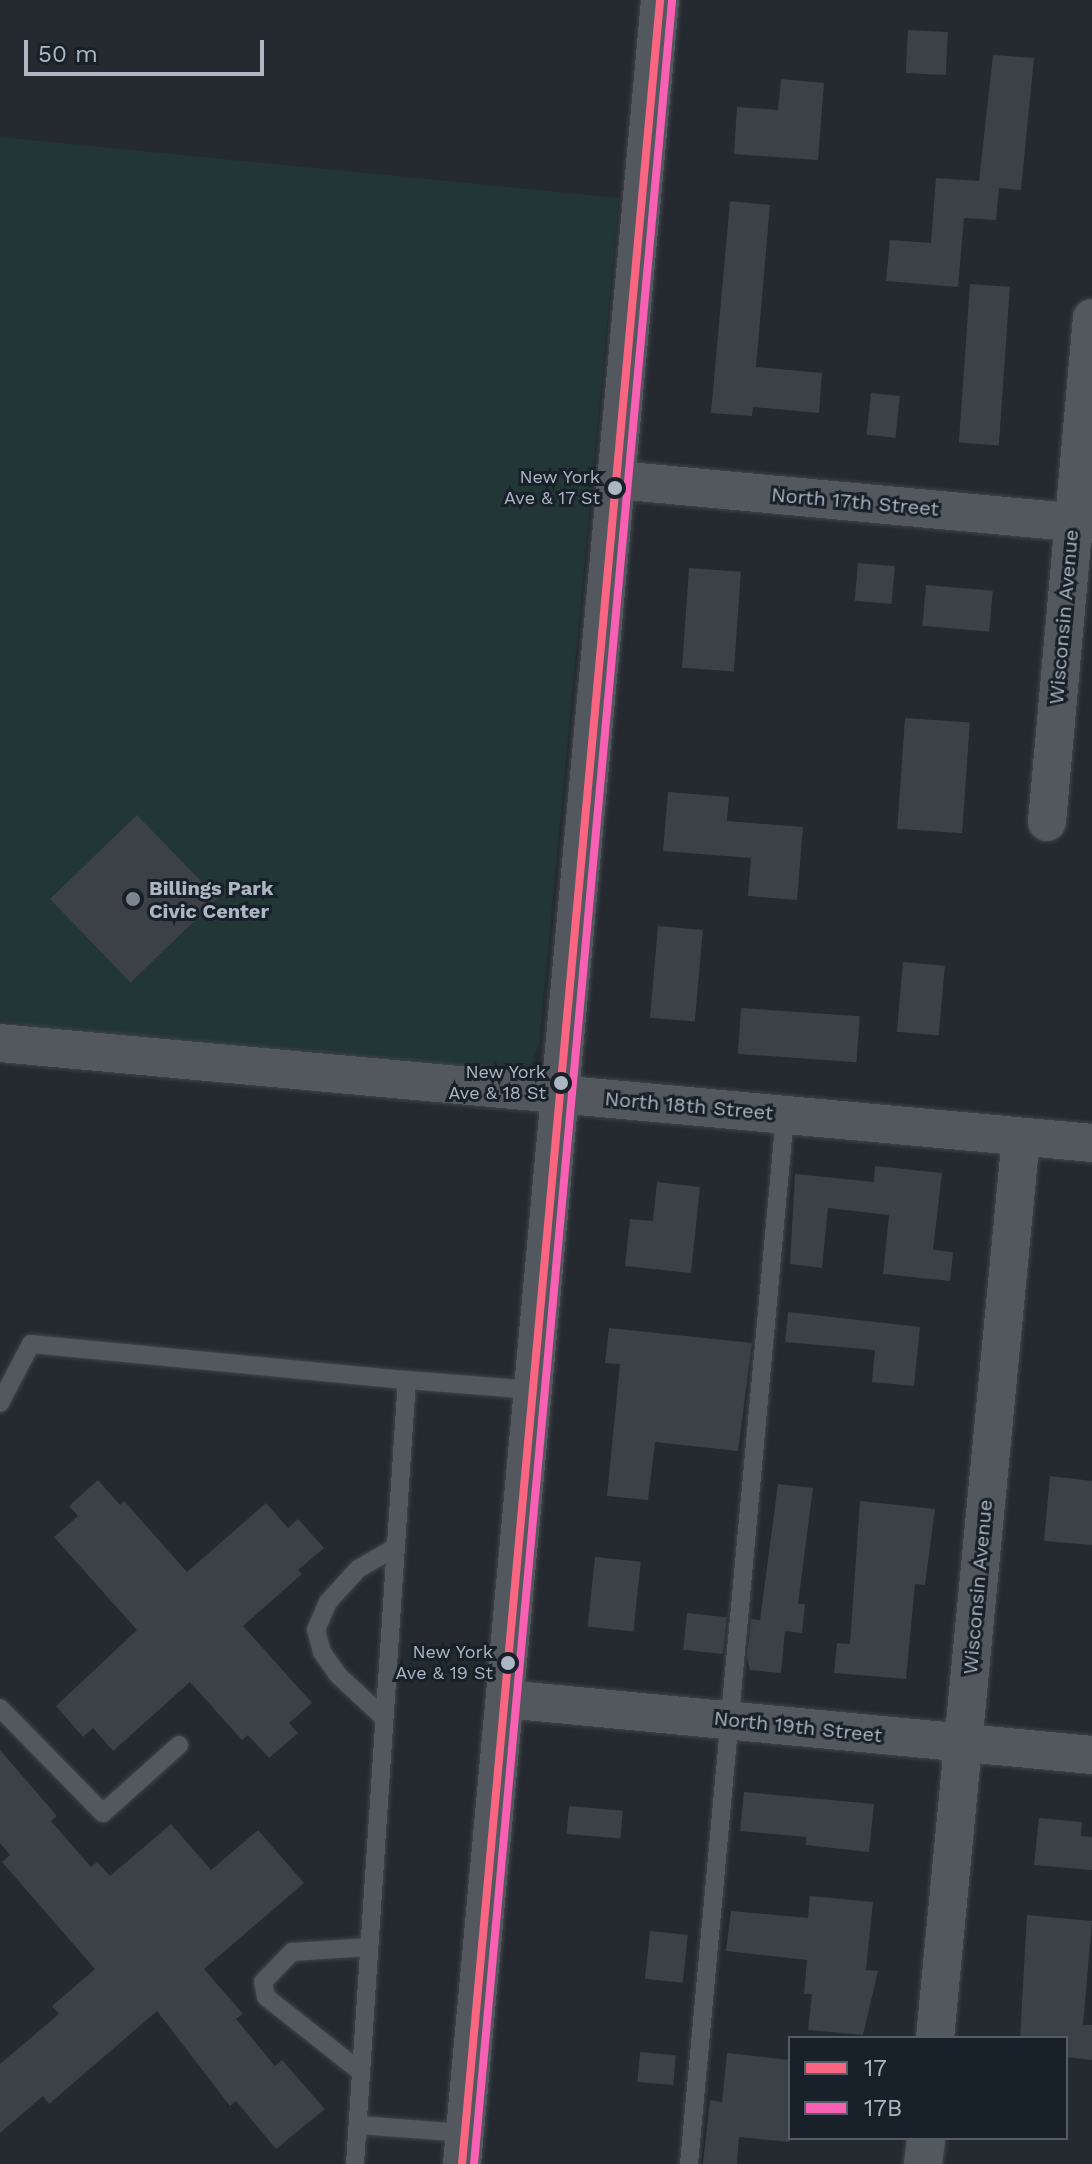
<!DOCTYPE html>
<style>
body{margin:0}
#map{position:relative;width:1092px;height:2164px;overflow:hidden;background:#242a30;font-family:"Work Sans",sans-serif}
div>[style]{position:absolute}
.green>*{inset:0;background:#223636}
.building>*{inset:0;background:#3c4147;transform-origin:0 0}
.roads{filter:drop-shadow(0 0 2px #404449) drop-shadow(0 0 2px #404449)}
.lane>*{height:18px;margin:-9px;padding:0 9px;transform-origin:9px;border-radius:9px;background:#53585f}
.street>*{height:38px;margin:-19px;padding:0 19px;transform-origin:19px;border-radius:19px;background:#53585f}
.bus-1>*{height:8px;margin:-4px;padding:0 4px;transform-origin:4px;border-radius:4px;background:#fa6682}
.bus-2>*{height:8px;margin:-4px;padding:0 4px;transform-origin:4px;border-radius:4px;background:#f860b3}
.dots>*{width:22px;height:22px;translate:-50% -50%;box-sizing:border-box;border:4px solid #18212a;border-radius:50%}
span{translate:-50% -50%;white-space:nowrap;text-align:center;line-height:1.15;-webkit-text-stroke:6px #18212a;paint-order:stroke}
.bus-label{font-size:18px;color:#acb7c3}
.right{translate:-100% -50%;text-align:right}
.street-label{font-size:20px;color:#acb7c3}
.poi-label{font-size:20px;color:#acb7c3;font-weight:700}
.left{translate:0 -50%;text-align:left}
.legend{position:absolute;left:788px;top:2036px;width:280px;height:104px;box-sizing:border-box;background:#18212a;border:2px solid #535d67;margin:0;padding:10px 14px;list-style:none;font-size:24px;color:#acb7c3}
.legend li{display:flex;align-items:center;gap:16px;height:40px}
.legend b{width:40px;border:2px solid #535d67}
.scale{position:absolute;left:24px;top:40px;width:240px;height:36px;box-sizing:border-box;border:4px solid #acb7c3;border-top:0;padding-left:10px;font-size:24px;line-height:28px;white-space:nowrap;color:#acb7c3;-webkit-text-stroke:6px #18212a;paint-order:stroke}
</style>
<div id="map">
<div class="green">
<i style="clip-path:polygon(0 137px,619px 198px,539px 1044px,530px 1069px,518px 1074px,68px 1033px,0 1020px)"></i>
</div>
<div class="building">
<i style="left:908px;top:30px;width:40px;height:43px;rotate:3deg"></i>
<i style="clip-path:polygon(993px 55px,1034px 58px,1021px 190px,999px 188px,996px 220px,964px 218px,958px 287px,886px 281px,890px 240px,931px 243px,936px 178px,979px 181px)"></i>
<i style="clip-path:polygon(781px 79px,824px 83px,818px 160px,734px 154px,737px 107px,778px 110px)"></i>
<i style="clip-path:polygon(730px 201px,770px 205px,756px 367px,822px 373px,819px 413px,753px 407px,752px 416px,711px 413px)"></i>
<i style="left:970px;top:284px;width:40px;height:159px;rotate:4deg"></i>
<i style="left:871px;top:393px;width:29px;height:42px;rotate:6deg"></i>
<i style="left:858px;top:563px;width:37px;height:38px;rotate:5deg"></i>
<i style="left:689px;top:568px;width:52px;height:100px;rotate:4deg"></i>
<i style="left:926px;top:585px;width:67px;height:41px;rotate:5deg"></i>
<i style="left:905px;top:718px;width:65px;height:111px;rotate:4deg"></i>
<i style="clip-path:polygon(668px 792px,729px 797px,727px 821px,803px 827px,797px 900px,748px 896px,751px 858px,663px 851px)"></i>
<i style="left:137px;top:815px;width:116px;height:121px;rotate:46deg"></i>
<i style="left:658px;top:926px;width:45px;height:92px;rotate:5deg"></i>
<i style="left:903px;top:962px;width:42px;height:70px;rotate:5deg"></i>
<i style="left:741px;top:1008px;width:119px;height:46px;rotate:4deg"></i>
<i style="clip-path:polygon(875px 1166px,942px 1173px,933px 1250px,953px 1252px,950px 1281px,883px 1274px,889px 1215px,828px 1208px,822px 1268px,790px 1264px,795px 1174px,874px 1182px)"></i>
<i style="clip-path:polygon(657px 1182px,700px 1187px,691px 1273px,625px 1266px,630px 1219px,653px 1221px)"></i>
<i style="clip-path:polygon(788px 1312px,920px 1327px,914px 1386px,872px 1382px,875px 1350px,785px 1342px)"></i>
<i style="clip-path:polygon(609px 1328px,752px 1343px,738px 1451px,655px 1442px,648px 1500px,607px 1496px,620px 1364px,605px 1363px)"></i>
<i style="clip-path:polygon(1050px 1476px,1092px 1481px,1092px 1545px,1044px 1541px)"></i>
<i style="clip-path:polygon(98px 1480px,120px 1505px,124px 1501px,187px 1572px,266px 1503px,288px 1528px,298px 1519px,324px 1548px,298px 1570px,302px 1574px,243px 1626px,312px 1703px,289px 1723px,298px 1733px,269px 1758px,248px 1735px,242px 1740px,190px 1682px,113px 1751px,93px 1728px,83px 1737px,56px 1706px,137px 1630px,54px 1537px,78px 1516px,69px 1506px)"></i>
<i style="clip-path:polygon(778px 1484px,813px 1488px,798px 1604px,805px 1604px,802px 1633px,785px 1631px,781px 1673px,750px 1670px,747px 1657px,751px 1619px,760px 1620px)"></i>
<i style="clip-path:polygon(860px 1501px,935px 1509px,925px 1585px,915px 1584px,906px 1679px,834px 1673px,837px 1643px,850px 1644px)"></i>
<i style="left:595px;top:1557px;width:46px;height:70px;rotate:6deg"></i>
<i style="left:687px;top:1613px;width:40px;height:37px;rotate:6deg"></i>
<i style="clip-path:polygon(0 1750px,57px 1816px,51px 1821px,91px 1867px,97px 1862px,110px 1876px,171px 1824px,211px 1870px,258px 1830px,304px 1883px,204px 1969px,243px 2014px,236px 2019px,275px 2066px,282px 2060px,325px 2109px,276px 2149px,236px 2101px,230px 2106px,157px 2011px,49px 2104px,43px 2096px,0 2133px,0 2064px,59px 2014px,52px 2006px,95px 1969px,2px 1862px,10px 1855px,0 1843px)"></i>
<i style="clip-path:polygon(744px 1792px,874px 1804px,869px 1852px,806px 1845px,806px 1837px,740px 1831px)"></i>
<i style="left:569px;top:1806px;width:54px;height:28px;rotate:5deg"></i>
<i style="clip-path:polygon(1039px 1818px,1082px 1822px,1081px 1836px,1092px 1837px,1092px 1870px,1034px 1865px)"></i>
<i style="clip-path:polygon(810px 1896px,873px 1902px,866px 1970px,878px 1971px,863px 2035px,808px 2030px,812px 1994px,804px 1994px,807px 1960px,726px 1951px,731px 1911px,808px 1918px)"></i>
<i style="clip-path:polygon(1027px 1915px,1092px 1921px,1083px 2025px,1092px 2025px,1092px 2060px,1066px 2057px,1066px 2038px,1020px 2038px)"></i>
<i style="left:650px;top:1931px;width:38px;height:48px;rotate:6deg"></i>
<i style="left:640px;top:2052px;width:36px;height:30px;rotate:5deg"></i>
<i style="clip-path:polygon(727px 2053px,790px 2060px,790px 2142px,739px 2137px,737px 2164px,703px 2164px,710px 2100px,722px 2102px)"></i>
</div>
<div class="roads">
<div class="lane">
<i style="left:0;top:1403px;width:67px;rotate:-62.3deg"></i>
<i style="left:31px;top:1344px;width:378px;rotate:5.5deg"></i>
<i style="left:0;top:1708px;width:147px;rotate:45.6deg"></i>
<i style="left:103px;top:1813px;width:102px;rotate:-41.8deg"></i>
<i style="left:384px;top:1718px;width:63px;rotate:-136.9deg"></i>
<i style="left:338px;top:1675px;width:28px;rotate:-125deg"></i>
<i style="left:322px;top:1652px;width:23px;rotate:-105deg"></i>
<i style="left:316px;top:1630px;width:30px;rotate:-67deg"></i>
<i style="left:328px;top:1602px;width:45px;rotate:-47.7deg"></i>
<i style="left:358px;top:1569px;width:44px;rotate:-30.1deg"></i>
<i style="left:361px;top:2072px;width:121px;rotate:-141.7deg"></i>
<i style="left:266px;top:1997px;width:15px;rotate:-101deg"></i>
<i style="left:263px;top:1982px;width:42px;rotate:-46deg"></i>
<i style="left:292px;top:1952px;width:77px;rotate:-3.7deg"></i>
<i style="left:358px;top:2125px;width:106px;rotate:4.3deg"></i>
<i style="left:355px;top:2164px;width:786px;rotate:-86.21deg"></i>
<i style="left:407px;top:1380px;width:127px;rotate:4.5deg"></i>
<i style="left:689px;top:2164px;width:1053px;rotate:-84.77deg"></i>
</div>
<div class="street">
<i style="left:617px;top:480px;width:477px;rotate:5.3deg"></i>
<i style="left:1047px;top:822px;width:506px;rotate:-84.9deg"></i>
<i style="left:0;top:1043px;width:1097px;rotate:5.23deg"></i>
<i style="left:505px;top:1699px;width:590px;rotate:5.45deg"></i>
<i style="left:935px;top:2038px;width:905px;rotate:-84.55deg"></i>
<i style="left:462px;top:2164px;width:2173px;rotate:-84.77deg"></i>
<i style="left:923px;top:2164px;width:26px;rotate:-83deg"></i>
</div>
</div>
<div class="bus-1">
<i style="left:462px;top:2164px;width:2173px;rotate:-84.77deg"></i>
</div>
<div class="bus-2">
<i style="left:474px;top:2164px;width:2172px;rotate:-84.77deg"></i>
</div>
<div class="dots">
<i style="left:615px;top:488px;background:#acb7c3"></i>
<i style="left:133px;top:899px;background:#7c8690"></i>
<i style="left:561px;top:1083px;background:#acb7c3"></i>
<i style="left:508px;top:1663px;background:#acb7c3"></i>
</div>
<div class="bus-label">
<span class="right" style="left:600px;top:488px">New York<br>Ave &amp; 17 St</span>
<span class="right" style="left:546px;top:1083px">New York<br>Ave &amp; 18 St</span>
<span class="right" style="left:493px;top:1663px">New York<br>Ave &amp; 19 St</span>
</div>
<div class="street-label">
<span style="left:855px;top:502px;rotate:5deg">North 17th Street</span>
<span style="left:1064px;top:617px;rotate:-85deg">Wisconsin Avenue</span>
<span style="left:689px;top:1106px;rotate:5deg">North 18th Street</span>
<span style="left:978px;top:1587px;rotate:-85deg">Wisconsin Avenue</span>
<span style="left:798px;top:1727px;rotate:6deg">North 19th Street</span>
</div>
<div class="poi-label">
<span class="left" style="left:149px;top:900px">Billings Park<br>Civic Center</span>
</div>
<ul class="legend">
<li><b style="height:10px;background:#fa6682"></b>17</li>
<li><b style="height:10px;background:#f860b3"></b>17B</li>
</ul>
<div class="scale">50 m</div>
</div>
